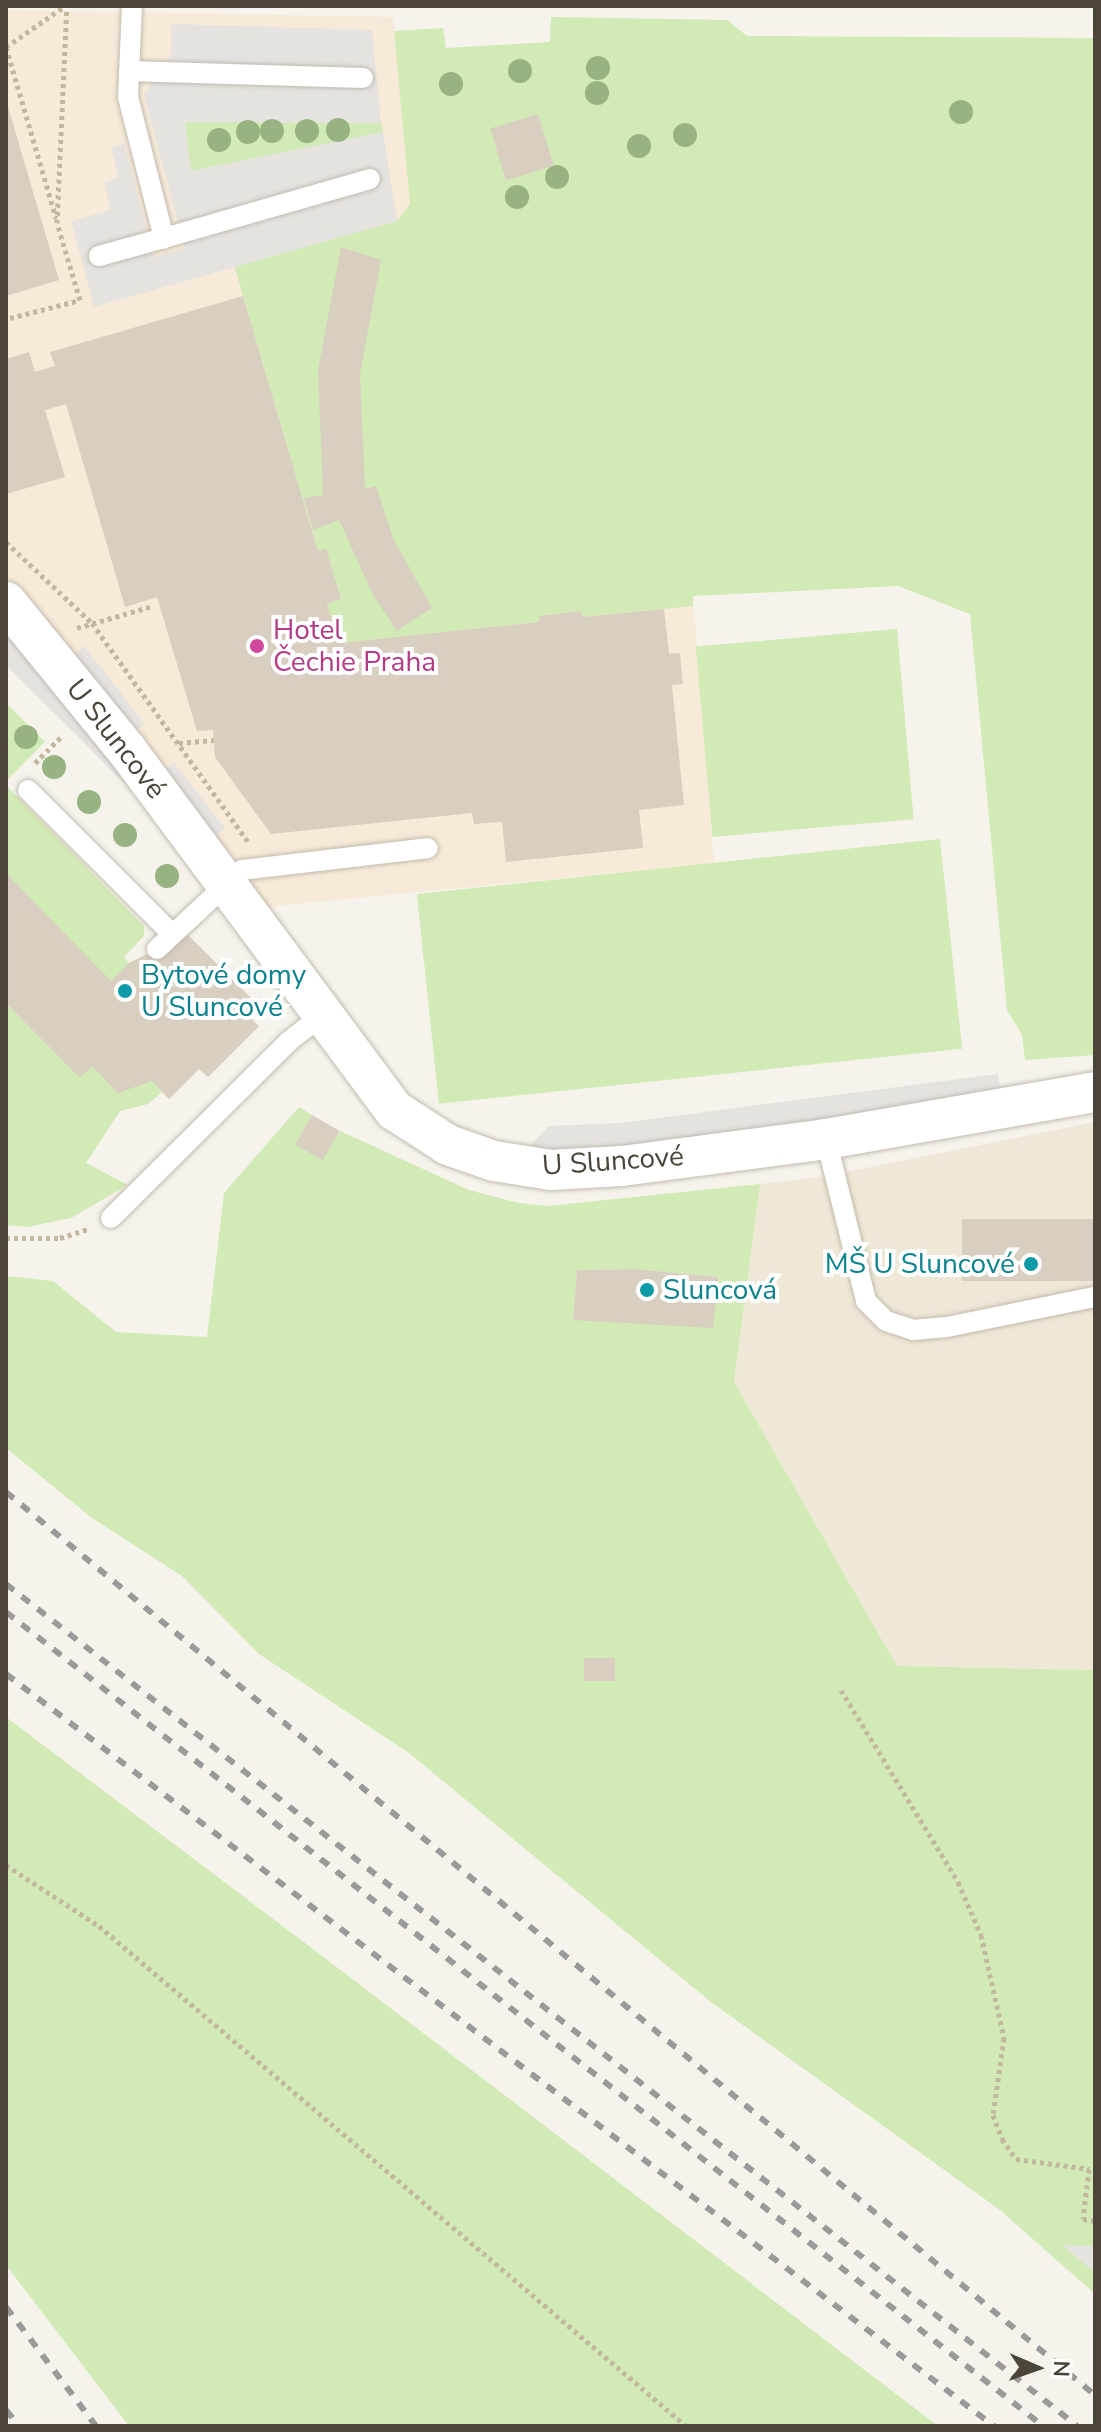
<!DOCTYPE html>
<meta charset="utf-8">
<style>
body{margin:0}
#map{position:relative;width:1101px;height:2432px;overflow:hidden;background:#f6f3ec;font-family:"Nunito Sans",sans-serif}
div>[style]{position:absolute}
.commercial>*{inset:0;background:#f7ead8}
.education>*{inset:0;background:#efe8d6}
.green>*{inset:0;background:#d2eab5;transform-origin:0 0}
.parking>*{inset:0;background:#e5e3e0;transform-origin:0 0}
.building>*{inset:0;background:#d8cfc1;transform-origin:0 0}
.path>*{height:5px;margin-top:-2.5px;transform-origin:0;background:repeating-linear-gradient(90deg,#c4b79f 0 4px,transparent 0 8px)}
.roads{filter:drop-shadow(0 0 2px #c2bbae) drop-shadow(0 0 2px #c2bbae)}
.lane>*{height:20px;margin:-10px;padding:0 10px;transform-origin:10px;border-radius:10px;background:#fff}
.street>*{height:40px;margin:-20px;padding:0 20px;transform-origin:20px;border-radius:20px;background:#fff}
.rail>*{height:6px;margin-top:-3px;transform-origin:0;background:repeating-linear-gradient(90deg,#9a9a9a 0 10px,transparent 0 20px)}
.trees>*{width:24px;height:24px;margin:-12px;border-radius:50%;background:#97b381}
.dots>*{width:22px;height:22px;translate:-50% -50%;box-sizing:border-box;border:4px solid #fff;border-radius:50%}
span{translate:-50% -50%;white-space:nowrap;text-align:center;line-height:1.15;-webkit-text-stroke:8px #fff;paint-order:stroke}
.hotel-label{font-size:28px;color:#b23c85}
.left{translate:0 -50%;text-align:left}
.street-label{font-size:28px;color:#4b4439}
.culture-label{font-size:28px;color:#0d838f}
.right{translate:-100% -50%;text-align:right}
.frame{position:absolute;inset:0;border:8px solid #4b4439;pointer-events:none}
.north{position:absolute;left:997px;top:2328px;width:80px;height:80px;-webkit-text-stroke:6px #fff;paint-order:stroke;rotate:92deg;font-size:22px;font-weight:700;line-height:32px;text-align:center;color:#4b4439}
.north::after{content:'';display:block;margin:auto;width:28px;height:36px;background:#4b4439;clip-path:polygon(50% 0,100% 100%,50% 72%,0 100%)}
</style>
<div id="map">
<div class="commercial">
<i style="clip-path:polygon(6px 10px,393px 17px,410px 204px,397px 221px,693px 596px,714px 863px,265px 907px,6px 576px)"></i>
</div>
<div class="education">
<i style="clip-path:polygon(1095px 1122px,1095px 1670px,897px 1666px,734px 1382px,760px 1184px,821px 1177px)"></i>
</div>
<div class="green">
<i style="clip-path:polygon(551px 17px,727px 20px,747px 36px,1095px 38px,1095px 1055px,1025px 1060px,1022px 1035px,1007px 1010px,970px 614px,898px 586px,693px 596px,693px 606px,582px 617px,580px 611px,540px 616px,539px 622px,339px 643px,327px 604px,341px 599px,326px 549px,318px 551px,234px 265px,397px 221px,410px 204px,394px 31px,443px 28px,446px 48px,550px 42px)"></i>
<i style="clip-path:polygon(185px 122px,381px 123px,383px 132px,191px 172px)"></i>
<i style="left:897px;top:629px;width:191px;height:202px;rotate:85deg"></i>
<i style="clip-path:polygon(6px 703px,45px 742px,6px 781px)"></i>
<i style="clip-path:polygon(6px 785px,144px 926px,144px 936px,124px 957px,129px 963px,259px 1026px,208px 1077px,199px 1069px,169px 1099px,162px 1092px,148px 1104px,120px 1111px,86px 1163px,128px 1185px,71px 1218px,27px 1227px,6px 1225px)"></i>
<i style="left:940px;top:839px;width:211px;height:526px;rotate:84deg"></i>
<i style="clip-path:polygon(evenodd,299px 1107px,312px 1115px,295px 1144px,322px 1160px,340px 1131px,469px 1190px,519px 1203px,548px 1206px,760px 1184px,734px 1382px,897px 1666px,1095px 1670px,1095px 2294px,1000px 2210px,711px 2002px,409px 1753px,259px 1654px,182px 1576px,92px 1518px,6px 1448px,6px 1276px,53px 1281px,116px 1332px,207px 1337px,224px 1193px,299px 1107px,636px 1269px,718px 1277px,718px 1302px,573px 1320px,577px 1270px,636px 1269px,299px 1107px,615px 1658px,615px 1681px,585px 1681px,585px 1659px,615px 1658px)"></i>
<i style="clip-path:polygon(6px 1717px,313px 1949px,938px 2426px,129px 2426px,6px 2265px)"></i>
</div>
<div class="parking">
<i style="clip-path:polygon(171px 24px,372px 30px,381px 123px,185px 122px,191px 171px,383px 132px,397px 221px,94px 307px,71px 221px,111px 210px,104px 182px,119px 178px,111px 148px,124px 144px,154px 257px,185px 248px,144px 95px,171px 55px)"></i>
<i style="clip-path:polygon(6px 625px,159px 818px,6px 665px)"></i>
<i style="left:84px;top:646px;width:99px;height:16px;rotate:52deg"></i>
<i style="left:174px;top:763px;width:83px;height:15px;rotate:52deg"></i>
<i style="clip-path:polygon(998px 1074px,1001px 1093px,601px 1152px,524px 1151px,549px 1126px,620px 1123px)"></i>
<i style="clip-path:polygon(1062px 2245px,1095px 2246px,1095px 2273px)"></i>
</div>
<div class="building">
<i style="clip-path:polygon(6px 100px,59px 280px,6px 296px)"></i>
<i style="left:538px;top:114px;width:54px;height:50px;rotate:73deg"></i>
<i style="clip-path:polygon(341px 247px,381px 260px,360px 374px,365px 489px,376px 486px,393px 538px,432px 608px,397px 631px,373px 595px,339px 520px,313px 530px,304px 498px,323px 495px,318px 370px)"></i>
<i style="clip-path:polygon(243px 296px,318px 551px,326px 548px,341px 599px,327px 604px,339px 643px,539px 622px,539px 616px,581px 611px,582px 617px,664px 609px,669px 654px,680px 653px,683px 684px,672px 685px,684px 805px,639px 810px,643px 848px,506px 862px,502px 822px,474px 824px,472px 813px,271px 834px,215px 757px,213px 730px,197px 731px,157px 597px,125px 607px,66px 404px,45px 410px,65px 477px,6px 494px,6px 359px,29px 352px,35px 372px,55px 366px,50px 352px)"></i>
<i style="clip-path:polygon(6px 873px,111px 981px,129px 963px,187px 934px,255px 1002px,244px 1012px,259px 1026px,208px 1077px,199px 1069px,169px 1099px,152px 1081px,118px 1093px,92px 1066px,80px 1078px,6px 1003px)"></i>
<i style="left:312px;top:1115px;width:32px;height:34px;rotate:30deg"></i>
<i style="left:1095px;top:1219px;width:62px;height:133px;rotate:90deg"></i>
<i style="clip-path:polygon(636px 1269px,718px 1277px,713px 1328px,573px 1320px,577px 1270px)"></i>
<i style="left:615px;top:1658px;width:23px;height:31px;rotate:90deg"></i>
</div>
<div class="path">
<i style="left:6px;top:47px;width:178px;rotate:73.7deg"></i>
<i style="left:6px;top:47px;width:72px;rotate:-34.8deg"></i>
<i style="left:10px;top:318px;width:72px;rotate:-14.4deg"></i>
<i style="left:80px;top:300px;width:80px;rotate:-106.6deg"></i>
<i style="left:57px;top:223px;width:217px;rotate:-87.4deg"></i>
<i style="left:6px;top:542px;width:118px;rotate:43.3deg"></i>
<i style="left:92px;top:623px;width:269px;rotate:54.5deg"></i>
<i style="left:77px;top:628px;width:78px;rotate:-16.3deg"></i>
<i style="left:179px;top:743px;width:35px;rotate:-5deg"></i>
<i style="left:35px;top:763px;width:37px;rotate:-45deg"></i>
<i style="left:6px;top:1238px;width:54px"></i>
<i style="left:60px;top:1238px;width:29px;rotate:-18deg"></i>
<i style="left:841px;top:1690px;width:225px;rotate:58.6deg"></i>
<i style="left:958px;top:1882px;width:58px;rotate:66.5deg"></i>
<i style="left:981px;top:1935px;width:106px;rotate:77.4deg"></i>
<i style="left:1004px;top:2038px;width:78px;rotate:98.1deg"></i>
<i style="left:993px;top:2115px;width:26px;rotate:69deg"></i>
<i style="left:1002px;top:2139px;width:24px;rotate:55deg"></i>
<i style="left:1016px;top:2159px;width:74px;rotate:7.8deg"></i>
<i style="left:1089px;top:2169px;width:50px;rotate:96.8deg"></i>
<i style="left:1083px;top:2219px;width:12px;rotate:9deg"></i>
<i style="left:6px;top:1865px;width:111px;rotate:33.3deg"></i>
<i style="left:99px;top:1926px;width:771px;rotate:40.42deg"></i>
</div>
<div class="roads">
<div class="lane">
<i style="left:132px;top:6px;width:91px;rotate:92.5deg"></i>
<i style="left:128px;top:97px;width:146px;rotate:75.7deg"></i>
<i style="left:164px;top:238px;width:214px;rotate:-16deg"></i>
<i style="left:129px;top:71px;width:234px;rotate:1.7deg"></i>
<i style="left:99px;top:256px;width:67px;rotate:-15.5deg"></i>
<i style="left:28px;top:790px;width:204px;rotate:45deg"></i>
<i style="left:157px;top:949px;width:116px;rotate:-42.9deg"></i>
<i style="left:242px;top:870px;width:187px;rotate:-6.7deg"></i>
<i style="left:826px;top:1139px;width:167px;rotate:76.1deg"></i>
<i style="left:866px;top:1301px;width:28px;rotate:45deg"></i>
<i style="left:886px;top:1321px;width:28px;rotate:18deg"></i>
<i style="left:913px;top:1330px;width:34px;rotate:-5deg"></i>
<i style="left:947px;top:1327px;width:151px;rotate:-11.5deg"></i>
<i style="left:111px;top:1218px;width:250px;rotate:-44.8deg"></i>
<i style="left:288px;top:1042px;width:42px;rotate:-38.2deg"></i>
</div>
<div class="street">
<i style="left:6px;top:602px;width:190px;rotate:50.8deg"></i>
<i style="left:126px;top:749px;width:450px;rotate:53.4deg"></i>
<i style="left:394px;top:1110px;width:64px;rotate:32.9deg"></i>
<i style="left:448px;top:1145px;width:49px;rotate:19.2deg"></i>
<i style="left:494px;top:1161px;width:58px;rotate:9deg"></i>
<i style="left:551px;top:1170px;width:71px;rotate:-3.2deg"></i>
<i style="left:622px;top:1166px;width:206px;rotate:-7.5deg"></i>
<i style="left:826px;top:1139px;width:273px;rotate:-9.9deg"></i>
</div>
</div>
<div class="rail">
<i style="left:6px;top:1492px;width:1415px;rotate:39.67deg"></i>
<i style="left:6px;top:1584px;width:1362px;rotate:38.17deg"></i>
<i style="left:6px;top:1612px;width:1318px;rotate:38.13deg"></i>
<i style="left:6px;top:1674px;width:1242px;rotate:37.28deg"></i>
<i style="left:6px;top:2307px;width:149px;rotate:52.9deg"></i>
<i style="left:6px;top:2410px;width:21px;rotate:51deg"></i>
</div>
<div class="trees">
<i style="left:598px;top:68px"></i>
<i style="left:520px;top:71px"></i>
<i style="left:451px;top:84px"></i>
<i style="left:597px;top:93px"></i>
<i style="left:961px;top:112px"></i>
<i style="left:338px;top:130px"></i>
<i style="left:272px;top:131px"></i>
<i style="left:307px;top:131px"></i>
<i style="left:248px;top:132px"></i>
<i style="left:685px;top:135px"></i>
<i style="left:219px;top:140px"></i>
<i style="left:639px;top:146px"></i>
<i style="left:557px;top:177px"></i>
<i style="left:517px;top:197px"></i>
<i style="left:26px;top:737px"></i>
<i style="left:54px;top:767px"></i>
<i style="left:89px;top:802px"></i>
<i style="left:125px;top:835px"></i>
<i style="left:167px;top:876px"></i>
</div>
<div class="dots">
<i style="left:257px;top:646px;background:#d1479c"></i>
<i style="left:125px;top:991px;background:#0f9aa8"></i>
<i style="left:1031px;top:1264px;background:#0f9aa8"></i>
<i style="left:647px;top:1290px;background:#0f9aa8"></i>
</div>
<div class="hotel-label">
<span class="left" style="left:273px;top:646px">Hotel<br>Čechie Praha</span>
</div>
<div class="street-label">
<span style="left:116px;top:739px;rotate:52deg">U Sluncové</span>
<span style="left:613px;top:1161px;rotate:-4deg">U Sluncové</span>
</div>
<div class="culture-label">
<span class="left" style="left:141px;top:991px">Bytové domy<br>U Sluncové</span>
<span class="right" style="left:1015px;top:1264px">MŠ U Sluncové</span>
<span class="left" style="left:663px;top:1290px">Sluncová</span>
</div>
<div class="frame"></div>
<div class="north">N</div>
</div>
